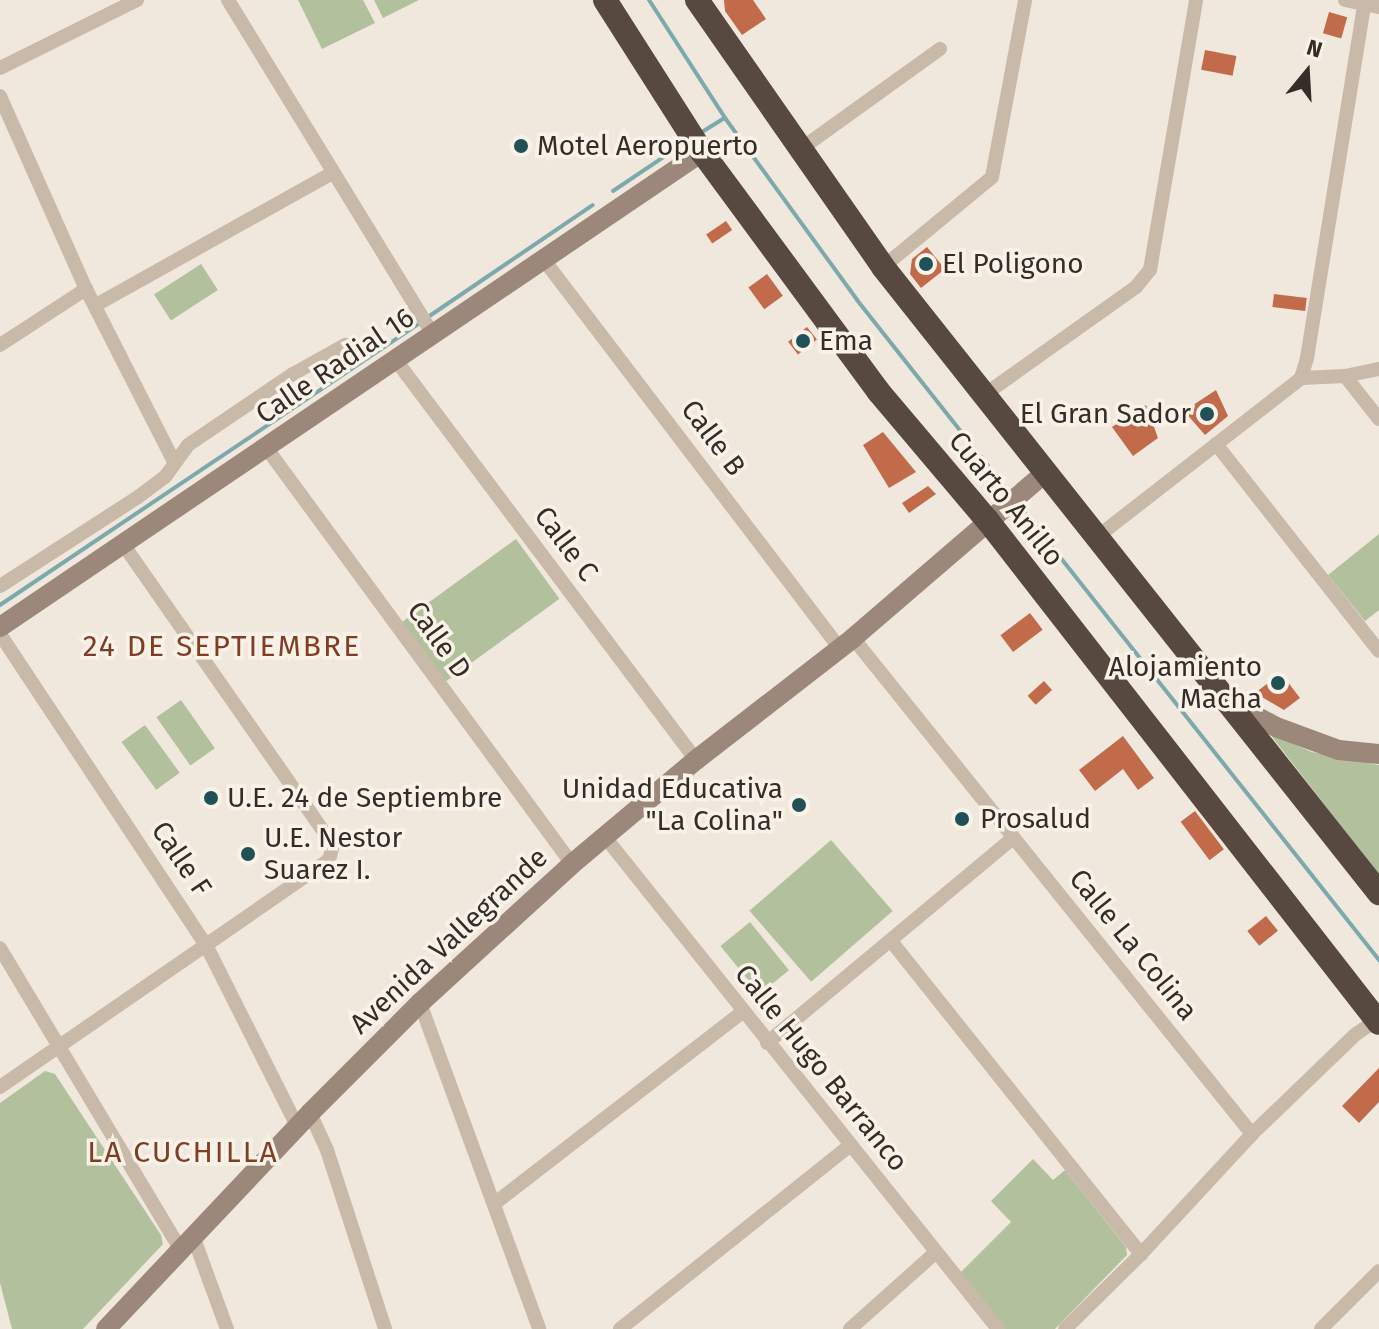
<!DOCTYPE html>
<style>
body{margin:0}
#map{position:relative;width:1379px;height:1329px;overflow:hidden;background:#f1e8dd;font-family:"Fira Sans",sans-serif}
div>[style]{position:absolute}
.green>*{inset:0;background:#b3c09d;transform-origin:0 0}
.stream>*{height:4px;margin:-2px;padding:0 2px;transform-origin:2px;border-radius:2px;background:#7da9ad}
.building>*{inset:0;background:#c16b4b;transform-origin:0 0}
.street>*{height:14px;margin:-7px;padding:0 7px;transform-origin:7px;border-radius:7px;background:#c9b9a9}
.secondary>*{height:20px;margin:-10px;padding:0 10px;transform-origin:10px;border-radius:10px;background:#9c887b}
.highway>*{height:24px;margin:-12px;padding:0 12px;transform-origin:12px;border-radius:12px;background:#574840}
.dots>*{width:22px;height:22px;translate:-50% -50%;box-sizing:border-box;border:4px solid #f9f2e9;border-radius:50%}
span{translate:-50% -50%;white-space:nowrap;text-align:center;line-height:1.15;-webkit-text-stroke:7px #f9f2e9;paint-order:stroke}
.poi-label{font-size:28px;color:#362d29}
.left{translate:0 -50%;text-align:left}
.right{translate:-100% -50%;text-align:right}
.street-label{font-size:28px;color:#362d29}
.neighbourhood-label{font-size:30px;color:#823e25;letter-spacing:2px}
.north{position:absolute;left:1267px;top:32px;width:80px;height:80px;-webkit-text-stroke:6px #f9f2e9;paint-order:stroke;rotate:18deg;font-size:22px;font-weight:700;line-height:32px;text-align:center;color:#362d29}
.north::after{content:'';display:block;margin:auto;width:28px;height:36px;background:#362d29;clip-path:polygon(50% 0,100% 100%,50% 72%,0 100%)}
</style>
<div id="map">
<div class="green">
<i style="clip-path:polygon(298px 0,363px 0,375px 23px,322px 49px)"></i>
<i style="clip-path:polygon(374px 0,419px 0,383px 18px)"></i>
<i style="left:201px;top:264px;width:31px;height:56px;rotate:57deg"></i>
<i style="clip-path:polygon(1379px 534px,1379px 610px,1365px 621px,1328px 575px)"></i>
<i style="left:516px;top:539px;width:74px;height:141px;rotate:54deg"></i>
<i style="left:181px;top:700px;width:59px;height:30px;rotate:55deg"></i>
<i style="left:145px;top:725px;width:59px;height:29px;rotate:54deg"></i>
<i style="clip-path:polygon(1269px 733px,1312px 752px,1379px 765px,1379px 875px)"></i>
<i style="left:831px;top:840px;width:94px;height:108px;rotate:49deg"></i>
<i style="left:750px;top:922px;width:62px;height:38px;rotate:51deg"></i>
<i style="clip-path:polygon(45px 1071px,55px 1074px,161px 1235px,163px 1244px,83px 1329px,12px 1329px,0 1283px,0 1103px)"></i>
<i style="clip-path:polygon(1033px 1159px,1053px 1180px,1065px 1170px,1126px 1247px,1127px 1255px,1055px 1329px,1005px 1329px,960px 1273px,1011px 1222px,991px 1201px)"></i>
</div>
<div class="stream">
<i style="left:649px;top:0;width:140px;rotate:57.2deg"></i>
<i style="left:725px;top:118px;width:225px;rotate:54deg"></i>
<i style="left:857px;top:300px;width:247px;rotate:51.7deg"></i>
<i style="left:702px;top:132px;width:26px;rotate:-32deg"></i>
<i style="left:613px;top:191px;width:63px;rotate:-33.9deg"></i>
<i style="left:428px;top:317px;width:199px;rotate:-34.2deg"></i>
<i style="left:1018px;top:504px;width:582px;rotate:51.63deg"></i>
<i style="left:0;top:605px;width:506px;rotate:-33.88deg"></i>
</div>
<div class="building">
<i style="clip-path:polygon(724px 0,753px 0,766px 19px,742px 35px,725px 11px)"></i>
<i style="left:1329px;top:12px;width:19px;height:22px;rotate:16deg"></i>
<i style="left:1205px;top:50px;width:32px;height:20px;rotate:11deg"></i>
<i style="left:726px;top:221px;width:11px;height:24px;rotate:56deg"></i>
<i style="clip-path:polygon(927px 247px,945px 269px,921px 288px,910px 274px,912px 259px)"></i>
<i style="left:767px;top:274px;width:27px;height:23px;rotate:54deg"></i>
<i style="left:1274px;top:294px;width:33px;height:13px;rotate:7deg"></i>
<i style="left:807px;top:327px;width:16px;height:24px;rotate:52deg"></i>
<i style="clip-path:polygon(1216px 390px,1228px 416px,1205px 435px,1184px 411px)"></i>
<i style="clip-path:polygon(1146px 405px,1158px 438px,1133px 456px,1112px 427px)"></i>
<i style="clip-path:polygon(883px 432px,916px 472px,889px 488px,863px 445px)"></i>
<i style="clip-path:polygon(928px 486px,936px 494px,909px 513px,902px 503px)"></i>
<i style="left:1030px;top:613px;width:21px;height:37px;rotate:53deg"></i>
<i style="clip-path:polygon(1281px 673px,1300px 698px,1284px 710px,1255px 693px)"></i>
<i style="left:1044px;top:681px;width:12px;height:22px;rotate:48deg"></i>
<i style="clip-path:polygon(1123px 736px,1154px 778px,1138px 790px,1123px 769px,1095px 791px,1079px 770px)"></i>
<i style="left:1195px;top:811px;width:48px;height:18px;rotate:53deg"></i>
<i style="left:1266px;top:916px;width:19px;height:24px;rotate:51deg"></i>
<i style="clip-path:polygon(1379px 1068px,1379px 1102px,1359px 1123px,1342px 1106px)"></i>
</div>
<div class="street">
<i style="left:228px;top:0;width:392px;rotate:58.5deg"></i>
<i style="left:1345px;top:0;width:35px;rotate:12deg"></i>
<i style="left:0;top:68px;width:153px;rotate:-26.4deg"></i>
<i style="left:0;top:96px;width:211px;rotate:66deg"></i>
<i style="left:86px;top:289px;width:194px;rotate:63deg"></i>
<i style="left:798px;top:151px;width:175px;rotate:-35.7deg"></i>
<i style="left:544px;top:260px;width:488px;rotate:52.7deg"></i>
<i style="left:883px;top:267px;width:141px;rotate:-39.5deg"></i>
<i style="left:992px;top:177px;width:180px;rotate:-79.4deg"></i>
<i style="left:96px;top:305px;width:270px;rotate:-29.2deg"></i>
<i style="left:0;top:345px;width:103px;rotate:-33.1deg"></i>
<i style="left:395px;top:359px;width:501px;rotate:53.11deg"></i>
<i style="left:1345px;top:376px;width:55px;rotate:51.7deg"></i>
<i style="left:1301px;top:378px;width:44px;rotate:-2.6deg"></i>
<i style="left:1345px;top:376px;width:35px;rotate:-12deg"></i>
<i style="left:984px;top:395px;width:186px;rotate:-35.4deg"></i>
<i style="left:1136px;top:287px;width:22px;rotate:-51deg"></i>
<i style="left:1150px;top:270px;width:274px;rotate:-80.3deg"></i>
<i style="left:1216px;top:444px;width:263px;rotate:51.8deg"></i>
<i style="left:265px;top:446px;width:519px;rotate:53.7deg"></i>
<i style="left:1097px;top:537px;width:259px;rotate:-37.9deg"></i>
<i style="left:1301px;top:378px;width:21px;rotate:-73deg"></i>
<i style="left:1307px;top:358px;width:363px;rotate:-80.8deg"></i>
<i style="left:0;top:586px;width:164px;rotate:-32.8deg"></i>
<i style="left:138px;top:497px;width:34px;rotate:-37deg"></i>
<i style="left:165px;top:477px;width:39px;rotate:-54deg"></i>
<i style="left:188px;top:445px;width:127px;rotate:-34.1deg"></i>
<i style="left:293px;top:374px;width:60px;rotate:-29.1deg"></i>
<i style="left:0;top:634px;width:373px;rotate:56.5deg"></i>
<i style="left:206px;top:945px;width:203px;rotate:63.3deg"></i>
<i style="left:853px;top:638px;width:637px;rotate:51.19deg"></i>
<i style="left:605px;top:837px;width:630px;rotate:51.38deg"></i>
<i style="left:891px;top:941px;width:401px;rotate:51.4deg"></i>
<i style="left:0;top:948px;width:351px;rotate:59.1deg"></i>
<i style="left:420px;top:1003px;width:347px;rotate:69.9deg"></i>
<i style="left:767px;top:1043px;width:320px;rotate:-39.8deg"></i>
<i style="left:0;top:1087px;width:400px;rotate:-34.6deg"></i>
<i style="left:329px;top:860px;width:16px;rotate:-75deg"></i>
<i style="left:333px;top:845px;width:368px;rotate:-124.9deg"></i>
<i style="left:310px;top:1113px;width:41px;rotate:65.3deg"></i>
<i style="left:327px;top:1150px;width:188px;rotate:72deg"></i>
<i style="left:494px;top:1204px;width:314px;rotate:-37.7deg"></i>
<i style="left:193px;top:1236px;width:99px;rotate:69.9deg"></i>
<i style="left:620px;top:1329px;width:293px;rotate:-38.6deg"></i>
<i style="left:850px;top:1329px;width:114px;rotate:-41.8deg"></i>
<i style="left:1065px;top:1329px;width:107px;rotate:-44.6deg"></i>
<i style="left:1141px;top:1254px;width:163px;rotate:-47.2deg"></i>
<i style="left:1252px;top:1134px;width:144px;rotate:-43.9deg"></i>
<i style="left:1356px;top:1034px;width:25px;rotate:-34deg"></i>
<i style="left:1321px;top:1329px;width:82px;rotate:-45deg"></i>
</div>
<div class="secondary">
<i style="left:0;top:627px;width:848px;rotate:-34.08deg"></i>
<i style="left:1230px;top:702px;width:52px;rotate:28.5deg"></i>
<i style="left:1276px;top:727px;width:67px;rotate:20.1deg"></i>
<i style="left:1339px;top:750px;width:40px;rotate:5.7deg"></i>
<i style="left:106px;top:1329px;width:297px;rotate:-46.6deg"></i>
<i style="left:310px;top:1113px;width:156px;rotate:-45deg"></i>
<i style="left:420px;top:1003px;width:206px;rotate:-42.4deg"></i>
<i style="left:572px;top:864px;width:162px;rotate:-40deg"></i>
<i style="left:696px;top:760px;width:199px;rotate:-37.8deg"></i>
<i style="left:853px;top:638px;width:255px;rotate:-40.7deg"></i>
</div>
<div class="highway">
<i style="left:605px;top:0;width:180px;rotate:57.5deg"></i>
<i style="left:702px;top:152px;width:297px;rotate:53.6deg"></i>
<i style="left:878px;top:391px;width:170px;rotate:49.8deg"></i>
<i style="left:988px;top:521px;width:636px;rotate:52.09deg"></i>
<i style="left:697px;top:0;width:325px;rotate:55.1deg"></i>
<i style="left:883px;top:267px;width:799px;rotate:51.61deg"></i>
</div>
<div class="dots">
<i style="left:521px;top:146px;background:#205156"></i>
<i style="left:926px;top:264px;background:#205156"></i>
<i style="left:803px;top:341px;background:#205156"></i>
<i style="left:1207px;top:414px;background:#205156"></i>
<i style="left:1278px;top:683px;background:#205156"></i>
<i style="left:211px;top:798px;background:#205156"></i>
<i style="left:799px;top:805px;background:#205156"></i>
<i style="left:962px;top:819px;background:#205156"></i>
<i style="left:248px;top:854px;background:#205156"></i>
</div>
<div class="poi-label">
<span class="left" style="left:537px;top:146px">Motel Aeropuerto</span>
<span class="left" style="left:942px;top:264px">El Poligono</span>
<span class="left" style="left:819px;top:341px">Ema</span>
<span class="right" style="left:1191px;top:414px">El Gran Sador</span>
<span class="right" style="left:1262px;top:683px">Alojamiento<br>Macha</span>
<span class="right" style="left:783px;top:805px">Unidad Educativa<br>"La Colina"</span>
<span class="left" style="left:227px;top:798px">U.E. 24 de Septiembre</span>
<span class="left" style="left:980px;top:819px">Prosalud</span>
<span class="left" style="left:264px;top:854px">U.E. Nestor<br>Suarez I.</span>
</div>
<div class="street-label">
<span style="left:335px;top:366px;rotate:-34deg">Calle Radial 16</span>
<span style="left:713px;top:438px;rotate:53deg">Calle B</span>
<span style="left:1006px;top:499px;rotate:51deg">Cuarto Anillo</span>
<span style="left:566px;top:544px;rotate:53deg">Calle C</span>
<span style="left:439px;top:640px;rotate:54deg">Calle D</span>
<span style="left:181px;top:859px;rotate:56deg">Calle F</span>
<span style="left:449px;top:941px;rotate:-43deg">Avenida Vallegrande</span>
<span style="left:1133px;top:945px;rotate:51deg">Calle La Colina</span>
<span style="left:821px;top:1068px;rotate:51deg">Calle Hugo Barranco</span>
</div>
<div class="neighbourhood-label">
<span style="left:222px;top:646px">24 DE SEPTIEMBRE</span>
<span style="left:183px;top:1152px">LA CUCHILLA</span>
</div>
<div class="north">N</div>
</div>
